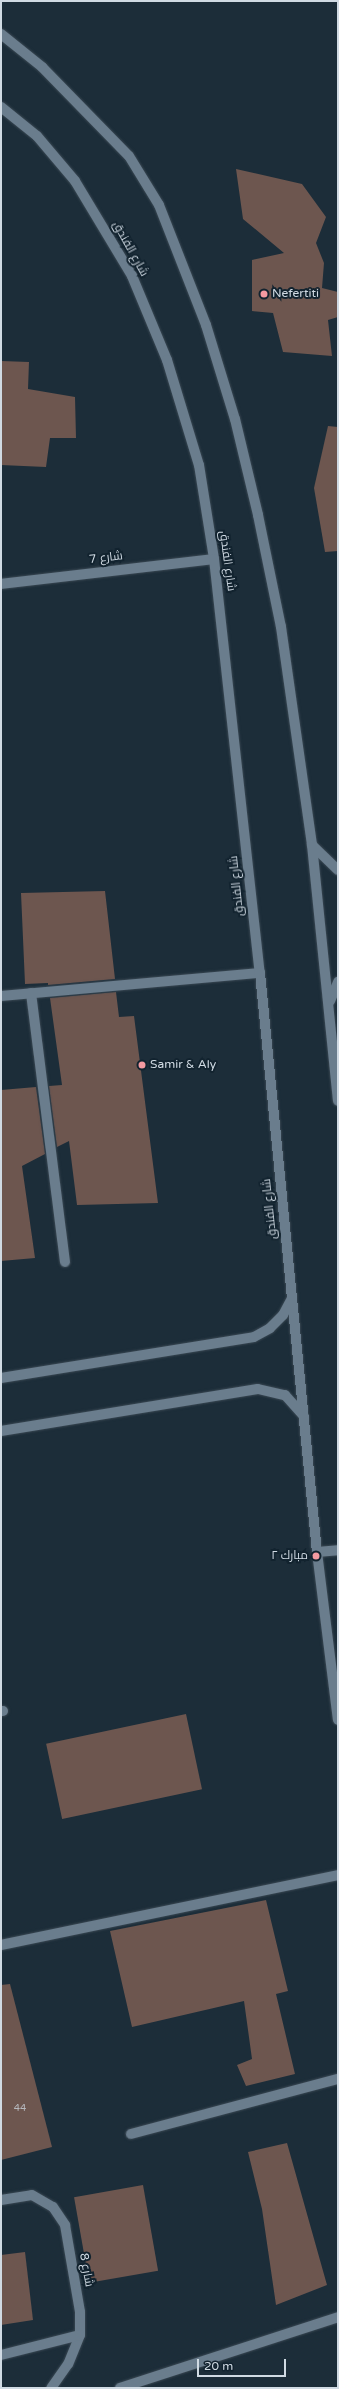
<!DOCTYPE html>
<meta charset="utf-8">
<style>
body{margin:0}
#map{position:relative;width:339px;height:2389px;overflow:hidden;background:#1c2d39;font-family:"Varela Round",Cairo,sans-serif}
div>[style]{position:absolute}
.building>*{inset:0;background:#6d564f;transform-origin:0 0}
.roads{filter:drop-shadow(0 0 1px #3a4853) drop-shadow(0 0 1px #3a4853)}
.minor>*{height:10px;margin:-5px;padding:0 5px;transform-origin:5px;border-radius:5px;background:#6a7d8d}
.tertiary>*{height:10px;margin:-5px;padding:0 5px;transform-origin:5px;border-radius:5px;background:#6a7d8d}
.dots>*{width:11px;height:11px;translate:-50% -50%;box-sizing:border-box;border:2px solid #12232f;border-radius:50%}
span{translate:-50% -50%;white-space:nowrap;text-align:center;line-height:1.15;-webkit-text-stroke:4px #12232f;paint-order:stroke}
.number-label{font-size:10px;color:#b7b9be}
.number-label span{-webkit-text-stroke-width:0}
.street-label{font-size:12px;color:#d0dae3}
.poi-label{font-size:12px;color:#d0dae3}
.left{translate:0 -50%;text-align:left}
.right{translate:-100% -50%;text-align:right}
.frame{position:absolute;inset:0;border:2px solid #d0dae3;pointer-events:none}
.scale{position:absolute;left:197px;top:2359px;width:89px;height:18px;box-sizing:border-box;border:2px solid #d0dae3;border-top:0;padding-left:5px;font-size:12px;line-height:14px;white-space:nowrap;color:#d0dae3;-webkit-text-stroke:3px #12232f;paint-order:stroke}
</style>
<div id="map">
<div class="building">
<i style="clip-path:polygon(236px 169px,302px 184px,326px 217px,316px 243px,324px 263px,322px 288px,338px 292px,338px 317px,328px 320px,332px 356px,283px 352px,273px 313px,252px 311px,252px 260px,284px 253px,243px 219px)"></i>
<i style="clip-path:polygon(1px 361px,29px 362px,28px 389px,75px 397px,76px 438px,50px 438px,46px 467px,1px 465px)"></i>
<i style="clip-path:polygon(328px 426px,338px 427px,338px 551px,325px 552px,314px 488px)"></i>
<i style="clip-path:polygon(105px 891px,115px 979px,48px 985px,48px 983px,25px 984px,21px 893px)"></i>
<i style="clip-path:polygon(116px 992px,119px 1017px,134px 1016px,158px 1203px,77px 1205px,69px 1141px,57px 1147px,49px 1086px,62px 1085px,50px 998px)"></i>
<i style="clip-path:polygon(36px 1087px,45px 1154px,22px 1166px,35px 1258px,1px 1261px,1px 1090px)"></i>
<i style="left:186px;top:1714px;width:77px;height:143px;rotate:78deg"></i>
<i style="clip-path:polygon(266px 1900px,288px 1991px,276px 1994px,295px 2074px,246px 2086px,237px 2065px,252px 2059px,244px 2001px,132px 2027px,110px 1931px)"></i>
<i style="clip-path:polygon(10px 1984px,52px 2147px,1px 2160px,1px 1985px)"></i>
<i style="clip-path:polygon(287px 2143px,327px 2285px,276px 2305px,262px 2209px,248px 2152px)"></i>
<i style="left:143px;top:2185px;width:87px;height:70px;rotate:80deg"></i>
<i style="clip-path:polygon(25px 2252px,33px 2320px,1px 2325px,1px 2255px)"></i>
</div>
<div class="roads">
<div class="minor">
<i style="left:1px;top:584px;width:214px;rotate:-6.7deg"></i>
<i style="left:312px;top:845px;width:36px;rotate:44deg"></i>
<i style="left:31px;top:993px;width:271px;rotate:82.8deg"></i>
<i style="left:1px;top:996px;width:260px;rotate:-5.1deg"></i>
<i style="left:330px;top:1001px;width:21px;rotate:-67deg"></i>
<i style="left:1px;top:1378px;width:256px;rotate:-9.2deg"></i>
<i style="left:254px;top:1337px;width:18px;rotate:-29deg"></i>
<i style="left:270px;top:1328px;width:18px;rotate:-45deg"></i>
<i style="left:283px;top:1315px;width:19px;rotate:-62deg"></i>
<i style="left:1px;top:1431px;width:260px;rotate:-9.3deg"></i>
<i style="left:258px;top:1389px;width:28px;rotate:13deg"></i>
<i style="left:285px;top:1395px;width:28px;rotate:48deg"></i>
<i style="left:1px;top:1711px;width:2px"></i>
<i style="left:1px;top:1945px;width:344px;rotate:-11.7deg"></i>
<i style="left:131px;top:2134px;width:214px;rotate:-14.9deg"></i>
<i style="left:1px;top:2200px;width:31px;rotate:-9deg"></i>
<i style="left:32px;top:2195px;width:24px;rotate:30deg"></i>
<i style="left:53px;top:2207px;width:22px;rotate:56deg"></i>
<i style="left:65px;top:2225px;width:88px;rotate:80.2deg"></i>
<i style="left:80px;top:2312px;width:23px;rotate:90deg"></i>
<i style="left:80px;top:2335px;width:31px;rotate:112deg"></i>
<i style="left:68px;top:2364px;width:29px;rotate:125deg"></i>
<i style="left:1px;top:2355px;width:81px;rotate:-14.2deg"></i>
<i style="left:120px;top:2388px;width:229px;rotate:-18deg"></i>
</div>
<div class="tertiary">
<i style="left:1px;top:34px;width:53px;rotate:38.8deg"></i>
<i style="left:42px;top:67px;width:124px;rotate:45.7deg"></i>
<i style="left:129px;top:156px;width:57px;rotate:58.5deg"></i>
<i style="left:159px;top:205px;width:129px;rotate:68.6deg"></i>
<i style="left:206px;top:325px;width:98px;rotate:72.9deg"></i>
<i style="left:235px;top:419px;width:99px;rotate:76.5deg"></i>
<i style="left:258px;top:515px;width:114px;rotate:78.4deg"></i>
<i style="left:281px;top:627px;width:220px;rotate:81.9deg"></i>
<i style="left:312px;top:845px;width:257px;rotate:84.2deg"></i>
<i style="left:1px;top:107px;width:46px;rotate:38.9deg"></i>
<i style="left:37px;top:136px;width:59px;rotate:49.8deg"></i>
<i style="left:75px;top:181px;width:111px;rotate:59deg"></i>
<i style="left:132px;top:276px;width:91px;rotate:67.4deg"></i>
<i style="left:167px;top:360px;width:110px;rotate:73.1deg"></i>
<i style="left:199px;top:465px;width:95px;rotate:80.9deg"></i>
<i style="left:214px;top:559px;width:417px;rotate:83.7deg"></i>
<i style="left:260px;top:973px;width:582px;rotate:84.38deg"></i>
<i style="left:317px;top:1552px;width:169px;rotate:82.9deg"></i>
<i style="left:317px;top:1552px;width:21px;rotate:-5deg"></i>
</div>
</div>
<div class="dots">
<i style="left:264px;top:294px;background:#f49aa1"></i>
<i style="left:142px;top:1065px;background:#f49aa1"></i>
<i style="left:316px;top:1556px;background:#f49aa1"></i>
</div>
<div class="number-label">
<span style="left:20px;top:2109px">44</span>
</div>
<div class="street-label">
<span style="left:130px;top:249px;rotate:61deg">شارع الفندق</span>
<span style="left:106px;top:558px;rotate:-7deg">شارع 7</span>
<span style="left:227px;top:561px;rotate:82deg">شارع الفندق</span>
<span style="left:237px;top:886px;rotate:-96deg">شارع الفندق</span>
<span style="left:270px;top:1209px;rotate:-96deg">شارع الفندق</span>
<span style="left:86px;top:2270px;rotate:80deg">شارع 8</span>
</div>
<div class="poi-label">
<span class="left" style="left:272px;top:294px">Nefertiti</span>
<span class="left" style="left:150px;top:1065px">Samir &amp; Aly</span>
<span class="right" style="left:308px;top:1556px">مبارك ٢</span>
</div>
<div class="frame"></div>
<div class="scale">20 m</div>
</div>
